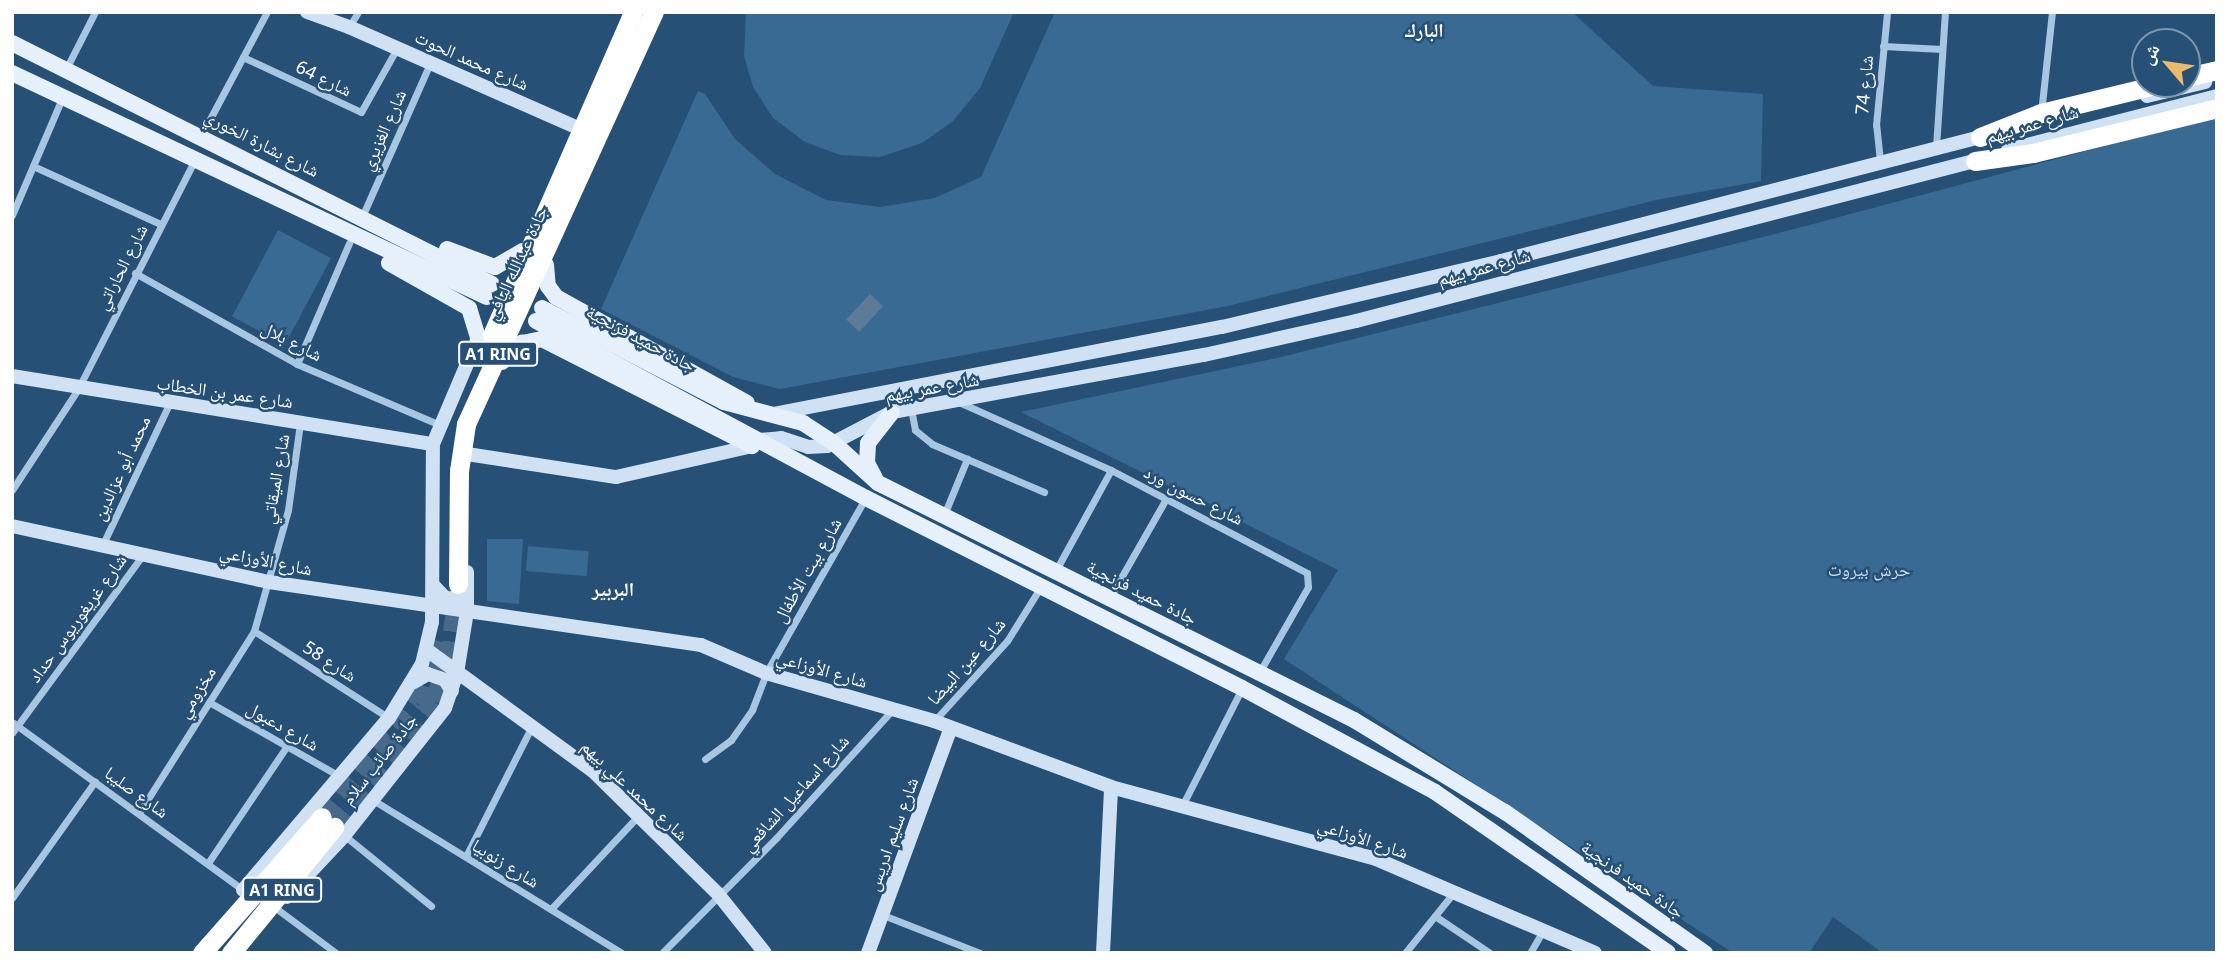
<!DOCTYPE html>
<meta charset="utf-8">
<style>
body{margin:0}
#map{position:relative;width:2229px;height:965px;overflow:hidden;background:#265076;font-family:"Noto Sans","Noto Naskh Arabic",sans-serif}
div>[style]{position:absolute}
.green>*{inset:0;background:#396a93;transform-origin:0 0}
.water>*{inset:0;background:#5c7b97;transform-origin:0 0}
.highway-tunnel>*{height:19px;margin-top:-9.5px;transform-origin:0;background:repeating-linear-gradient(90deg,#476a8b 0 19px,transparent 0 29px)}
.street>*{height:7px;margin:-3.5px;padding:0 3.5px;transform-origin:3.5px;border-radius:3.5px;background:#a6c6e2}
.secondary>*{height:14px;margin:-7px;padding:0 7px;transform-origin:7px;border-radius:7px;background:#cfe1f3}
.primary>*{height:16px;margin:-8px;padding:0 8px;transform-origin:8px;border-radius:8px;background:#e5f0fb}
.highway>*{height:19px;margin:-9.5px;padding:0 9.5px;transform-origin:9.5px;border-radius:9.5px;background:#fff}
span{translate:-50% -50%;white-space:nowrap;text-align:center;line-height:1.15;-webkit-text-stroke:5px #265076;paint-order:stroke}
.shield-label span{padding:2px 5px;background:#265076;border:2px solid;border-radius:5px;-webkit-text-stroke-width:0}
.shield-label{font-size:16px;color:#fff;font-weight:700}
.street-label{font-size:18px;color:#fff}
.park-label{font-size:18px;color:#c8dff2}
.neighbourhood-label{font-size:19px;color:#fff;font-weight:700}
.frame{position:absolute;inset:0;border:14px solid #fff;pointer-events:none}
.north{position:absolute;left:2131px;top:28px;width:70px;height:70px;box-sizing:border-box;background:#265076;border:2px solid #7d96ad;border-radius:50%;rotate:299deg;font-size:19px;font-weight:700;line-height:28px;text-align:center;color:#fff}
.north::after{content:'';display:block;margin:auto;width:24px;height:32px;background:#ebbb6c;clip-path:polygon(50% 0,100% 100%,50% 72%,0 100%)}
</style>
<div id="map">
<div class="green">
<i style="clip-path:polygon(746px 12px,1014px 12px,980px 88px,953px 121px,922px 143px,880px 157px,840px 155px,805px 142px,773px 118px,753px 87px,744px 56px)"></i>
<i style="clip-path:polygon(1055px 12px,1572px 12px,1653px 86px,1763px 94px,1761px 181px,1656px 200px,1228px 306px,780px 389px,733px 377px,601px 309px,698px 91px,705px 94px,735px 139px,775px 174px,826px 200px,880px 207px,935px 198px,981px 177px)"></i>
<i style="clip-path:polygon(2217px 116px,2217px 953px,1883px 953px,1833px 917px,1809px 953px,1733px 953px,1284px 659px,1338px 570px,1021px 412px,1277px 358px,1787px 231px)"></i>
<i style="left:278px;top:230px;width:60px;height:98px;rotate:28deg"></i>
<i style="clip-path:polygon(487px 539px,523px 539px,519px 604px,487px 601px)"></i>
<i style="left:528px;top:546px;width:61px;height:25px;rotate:5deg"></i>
</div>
<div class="water">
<i style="left:870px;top:294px;width:18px;height:35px;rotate:43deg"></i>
</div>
<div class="highway-tunnel">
<i style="left:322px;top:817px;width:148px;rotate:-50.2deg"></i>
<i style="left:417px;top:703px;width:66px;rotate:-71.6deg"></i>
<i style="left:334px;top:827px;width:161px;rotate:-51.6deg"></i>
<i style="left:434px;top:701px;width:44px;rotate:-69.9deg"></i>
<i style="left:449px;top:660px;width:71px;rotate:-82.7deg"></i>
</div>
<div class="street">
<i style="left:349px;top:27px;width:17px;rotate:-59deg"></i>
<i style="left:1883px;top:46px;width:59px;rotate:2.9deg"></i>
<i style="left:243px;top:57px;width:130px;rotate:25deg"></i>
<i style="left:361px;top:112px;width:73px;rotate:-60.6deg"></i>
<i style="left:67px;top:67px;width:62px;rotate:-63deg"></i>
<i style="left:2041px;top:113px;width:102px;rotate:-83.8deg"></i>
<i style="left:202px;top:134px;width:138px;rotate:-62deg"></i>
<i style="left:1936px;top:147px;width:135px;rotate:-86.2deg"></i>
<i style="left:1880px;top:161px;width:36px;rotate:-96deg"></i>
<i style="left:1876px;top:125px;width:114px;rotate:-84.4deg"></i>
<i style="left:33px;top:166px;width:140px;rotate:24.5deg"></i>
<i style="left:365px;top:210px;width:161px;rotate:-66.1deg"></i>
<i style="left:12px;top:215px;width:129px;rotate:-66.8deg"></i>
<i style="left:135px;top:273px;width:186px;rotate:29.3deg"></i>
<i style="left:297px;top:364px;width:155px;rotate:23.1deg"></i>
<i style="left:297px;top:364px;width:132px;rotate:-66.7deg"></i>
<i style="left:961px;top:403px;width:164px;rotate:24.1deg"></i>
<i style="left:1111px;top:470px;width:221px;rotate:27.7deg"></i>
<i style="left:1307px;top:573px;width:14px;rotate:86deg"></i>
<i style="left:1308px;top:587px;width:97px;rotate:119.7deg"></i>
<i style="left:911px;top:409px;width:21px;rotate:79deg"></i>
<i style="left:915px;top:430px;width:22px;rotate:39deg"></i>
<i style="left:932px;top:444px;width:122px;rotate:23.2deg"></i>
<i style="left:12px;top:490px;width:121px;rotate:-56.8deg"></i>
<i style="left:78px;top:389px;width:256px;rotate:-63deg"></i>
<i style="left:944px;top:515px;width:61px;rotate:-67.7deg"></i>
<i style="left:102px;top:546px;width:157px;rotate:-64.7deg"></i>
<i style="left:1056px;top:570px;width:114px;rotate:-61.2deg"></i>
<i style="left:1110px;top:597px;width:113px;rotate:-60.3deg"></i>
<i style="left:254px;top:631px;width:161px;rotate:32.8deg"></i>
<i style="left:209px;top:702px;width:150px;rotate:29.6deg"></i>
<i style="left:935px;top:720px;width:107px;rotate:-47.7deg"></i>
<i style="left:1007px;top:641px;width:62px;rotate:-58.1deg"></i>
<i style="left:12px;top:722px;width:286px;rotate:36deg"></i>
<i style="left:12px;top:733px;width:220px;rotate:-53.7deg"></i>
<i style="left:705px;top:759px;width:32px;rotate:-36deg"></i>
<i style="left:731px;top:740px;width:37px;rotate:-55deg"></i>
<i style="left:752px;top:710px;width:40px;rotate:-69deg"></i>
<i style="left:766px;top:673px;width:200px;rotate:-60.4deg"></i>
<i style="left:373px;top:800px;width:292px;rotate:31.6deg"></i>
<i style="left:1182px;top:806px;width:132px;rotate:-63deg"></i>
<i style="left:139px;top:813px;width:215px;rotate:-57.7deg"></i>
<i style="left:254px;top:631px;width:126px;rotate:-74.3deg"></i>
<i style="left:288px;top:510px;width:88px;rotate:-82.1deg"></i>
<i style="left:345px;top:836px;width:111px;rotate:39.1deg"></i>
<i style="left:466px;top:856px;width:146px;rotate:-63.1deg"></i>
<i style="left:208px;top:863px;width:141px;rotate:-56deg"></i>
<i style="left:12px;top:898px;width:143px;rotate:-54.6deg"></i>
<i style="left:277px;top:909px;width:74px;rotate:36.7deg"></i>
<i style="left:551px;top:909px;width:126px;rotate:-46.9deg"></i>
<i style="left:883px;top:915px;width:104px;rotate:21.4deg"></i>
<i style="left:1435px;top:916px;width:66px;rotate:33.9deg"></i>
<i style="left:662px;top:953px;width:163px;rotate:-45.2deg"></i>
<i style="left:777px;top:837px;width:171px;rotate:-47.8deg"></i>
<i style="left:1405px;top:953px;width:78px;rotate:-51.2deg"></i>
<i style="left:1530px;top:953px;width:24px;rotate:-60deg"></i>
</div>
<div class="secondary">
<i style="left:307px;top:12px;width:45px;rotate:19.7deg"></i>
<i style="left:349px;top:27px;width:255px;rotate:23.8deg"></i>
<i style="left:2147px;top:96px;width:60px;rotate:-13.6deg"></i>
<i style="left:2008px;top:150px;width:216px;rotate:-14.5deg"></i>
<i style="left:12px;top:376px;width:426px;rotate:9.2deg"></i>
<i style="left:773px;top:414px;width:457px;rotate:-11deg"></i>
<i style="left:1222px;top:327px;width:287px;rotate:-13.3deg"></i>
<i style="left:1501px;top:261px;width:503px;rotate:-14.51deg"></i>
<i style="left:760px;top:440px;width:21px;rotate:-5deg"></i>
<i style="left:781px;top:438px;width:28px;rotate:18deg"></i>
<i style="left:808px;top:447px;width:19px;rotate:-3deg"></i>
<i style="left:827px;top:446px;width:73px;rotate:-27.6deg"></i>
<i style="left:892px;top:412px;width:317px;rotate:-10.4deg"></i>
<i style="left:1204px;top:355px;width:156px;rotate:-12.6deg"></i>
<i style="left:1356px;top:321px;width:647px;rotate:-14.51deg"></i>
<i style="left:467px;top:454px;width:151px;rotate:8.8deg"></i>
<i style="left:616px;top:477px;width:139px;rotate:-12.8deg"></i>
<i style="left:12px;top:526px;width:263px;rotate:12.3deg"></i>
<i style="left:269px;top:582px;width:437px;rotate:8.3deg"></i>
<i style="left:701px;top:645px;width:71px;rotate:23.3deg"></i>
<i style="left:766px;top:673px;width:175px;rotate:15.9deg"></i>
<i style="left:934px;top:721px;width:189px;rotate:20.4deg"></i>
<i style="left:1111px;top:787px;width:275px;rotate:15.2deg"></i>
<i style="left:1376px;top:859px;width:238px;rotate:23.2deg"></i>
<i style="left:433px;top:585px;width:19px;rotate:47deg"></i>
<i style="left:446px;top:599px;width:14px;rotate:-8deg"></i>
<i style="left:460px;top:597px;width:13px;rotate:-61deg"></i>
<i style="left:427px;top:650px;width:205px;rotate:36.1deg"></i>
<i style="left:593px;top:771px;width:175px;rotate:44.5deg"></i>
<i style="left:718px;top:894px;width:75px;rotate:51.5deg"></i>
<i style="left:414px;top:682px;width:16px;rotate:-30deg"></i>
<i style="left:428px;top:674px;width:18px;rotate:19deg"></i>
<i style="left:445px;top:680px;width:13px;rotate:58deg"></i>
<i style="left:243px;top:890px;width:226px;rotate:-49.7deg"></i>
<i style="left:389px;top:718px;width:63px;rotate:-58.6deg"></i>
<i style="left:422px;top:664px;width:43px;rotate:-76.6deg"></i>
<i style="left:432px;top:622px;width:178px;rotate:-89.7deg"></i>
<i style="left:433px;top:444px;width:115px;rotate:-67deg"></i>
<i style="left:287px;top:897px;width:83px;rotate:-46.9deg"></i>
<i style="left:344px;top:836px;width:163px;rotate:-51.7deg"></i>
<i style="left:445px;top:708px;width:37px;rotate:-71deg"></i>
<i style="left:457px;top:673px;width:63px;rotate:-80.8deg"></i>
<i style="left:467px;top:611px;width:39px;rotate:-90deg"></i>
<i style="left:868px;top:953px;width:240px;rotate:-69.8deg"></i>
<i style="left:1103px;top:953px;width:166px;rotate:-87.2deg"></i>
</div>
<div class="primary">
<i style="left:12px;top:43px;width:537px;rotate:26.66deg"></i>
<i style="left:12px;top:73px;width:525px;rotate:25.25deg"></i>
<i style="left:447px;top:249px;width:51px;rotate:20.6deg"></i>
<i style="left:495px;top:267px;width:32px;rotate:-30deg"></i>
<i style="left:389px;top:263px;width:92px;rotate:29.4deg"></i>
<i style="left:469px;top:308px;width:31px;rotate:73deg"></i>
<i style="left:546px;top:265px;width:21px;rotate:85deg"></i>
<i style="left:548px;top:286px;width:14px;rotate:54deg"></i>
<i style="left:556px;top:297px;width:218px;rotate:29deg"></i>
<i style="left:542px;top:308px;width:205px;rotate:27.3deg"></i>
<i style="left:724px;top:402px;width:82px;rotate:14.9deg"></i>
<i style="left:803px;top:423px;width:38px;rotate:33deg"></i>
<i style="left:835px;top:444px;width:58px;rotate:42.2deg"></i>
<i style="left:878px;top:483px;width:532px;rotate:26.47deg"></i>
<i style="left:1354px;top:720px;width:177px;rotate:31.4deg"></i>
<i style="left:1505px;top:812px;width:245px;rotate:35.2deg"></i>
<i style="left:536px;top:321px;width:374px;rotate:28.2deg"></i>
<i style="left:866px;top:498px;width:421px;rotate:26.8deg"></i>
<i style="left:1242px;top:688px;width:219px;rotate:28.3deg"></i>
<i style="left:1435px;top:792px;width:283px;rotate:34.6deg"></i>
<i style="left:502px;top:362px;width:28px;rotate:-44deg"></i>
<i style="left:522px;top:343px;width:20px;rotate:-11deg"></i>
<i style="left:542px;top:339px;width:236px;rotate:27deg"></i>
<i style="left:875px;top:478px;width:17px;rotate:-118deg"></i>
<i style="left:867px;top:463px;width:20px;rotate:-87deg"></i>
<i style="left:868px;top:443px;width:39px;rotate:-52deg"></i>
</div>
<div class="highway">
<i style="left:2187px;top:77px;width:31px;rotate:-13deg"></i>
<i style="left:1980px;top:137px;width:66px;rotate:-21.5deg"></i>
<i style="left:2041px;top:113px;width:122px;rotate:-13.7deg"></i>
<i style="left:1975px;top:161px;width:59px;rotate:-7.9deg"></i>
<i style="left:2033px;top:153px;width:189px;rotate:-13.7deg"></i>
<i style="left:492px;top:335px;width:352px;rotate:-66.4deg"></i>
<i style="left:458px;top:584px;width:113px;rotate:-89.5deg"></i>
<i style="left:459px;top:471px;width:48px;rotate:-81.5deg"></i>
<i style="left:466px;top:424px;width:453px;rotate:-65.5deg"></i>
<i style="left:202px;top:953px;width:181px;rotate:-48.6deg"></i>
<i style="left:231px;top:953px;width:163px;rotate:-50.7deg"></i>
</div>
<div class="shield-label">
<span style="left:498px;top:354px">A1 RING</span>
<span style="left:282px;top:890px">A1 RING</span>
</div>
<div class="street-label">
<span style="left:472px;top:60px;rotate:24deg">شارع محمد الحوت</span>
<span style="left:324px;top:78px;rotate:26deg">شارع 64</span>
<span style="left:1864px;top:85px;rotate:-85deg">شارع 74</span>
<span style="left:2032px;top:124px;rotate:-16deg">شارع عمر بيهم</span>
<span style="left:383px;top:130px;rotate:-66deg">شارع الغزيري</span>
<span style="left:262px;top:143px;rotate:27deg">شارع بشارة الخوري</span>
<span style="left:516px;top:263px;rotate:-65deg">جادة عبدالله اليافي</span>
<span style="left:121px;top:267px;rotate:-63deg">شارع الحاراتي</span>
<span style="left:1484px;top:267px;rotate:-15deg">شارع عمر بيهم</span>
<span style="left:641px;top:338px;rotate:28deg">جادة حميد فرنجية</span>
<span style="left:292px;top:341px;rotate:27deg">شارع بلال</span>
<span style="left:932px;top:387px;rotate:-10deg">شارع عمر بيهم</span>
<span style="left:225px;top:392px;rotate:8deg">شارع عمر بن الخطاب</span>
<span style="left:121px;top:468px;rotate:-65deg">محمد أبو عزالدين</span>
<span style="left:275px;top:479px;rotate:-80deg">شارع الميقاتي</span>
<span style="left:1194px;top:495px;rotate:27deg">شارع حسون ورد</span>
<span style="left:266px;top:560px;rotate:11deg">شارع الأوزاعي</span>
<span style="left:807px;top:570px;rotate:-60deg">شارع بيت الأطفال</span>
<span style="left:1142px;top:592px;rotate:27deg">جادة حميد فرنجية</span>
<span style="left:77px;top:618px;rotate:-54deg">شارع غريغوريوس حداد</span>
<span style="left:330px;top:661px;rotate:33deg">شارع 58</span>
<span style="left:966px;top:661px;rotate:-49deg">شارع عين البيضا</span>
<span style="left:822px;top:669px;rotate:16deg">شارع الأوزاعي</span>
<span style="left:196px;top:692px;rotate:-58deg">مخزومي</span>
<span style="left:283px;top:726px;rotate:30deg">شارع دعبول</span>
<span style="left:379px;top:759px;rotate:-52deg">جادة صائب سلام</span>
<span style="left:635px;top:790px;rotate:43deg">شارع محمد علي بيهم</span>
<span style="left:137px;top:792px;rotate:36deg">شارع صليبا</span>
<span style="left:795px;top:793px;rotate:-48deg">شارع اسماعيل الشافعي</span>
<span style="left:892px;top:834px;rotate:-70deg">شارع سليم ادريس</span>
<span style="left:1363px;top:838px;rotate:18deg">شارع الأوزاعي</span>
<span style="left:506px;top:863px;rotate:32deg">شارع زنوبيا</span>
<span style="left:1633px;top:879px;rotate:35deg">جادة حميد فرنجية</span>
</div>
<div class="park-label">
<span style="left:1869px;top:569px">حرش بيروت</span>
</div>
<div class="neighbourhood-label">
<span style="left:1424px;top:31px">البارك</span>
<span style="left:613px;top:590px">البربير</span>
</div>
<div class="frame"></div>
<div class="north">ش</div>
</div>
